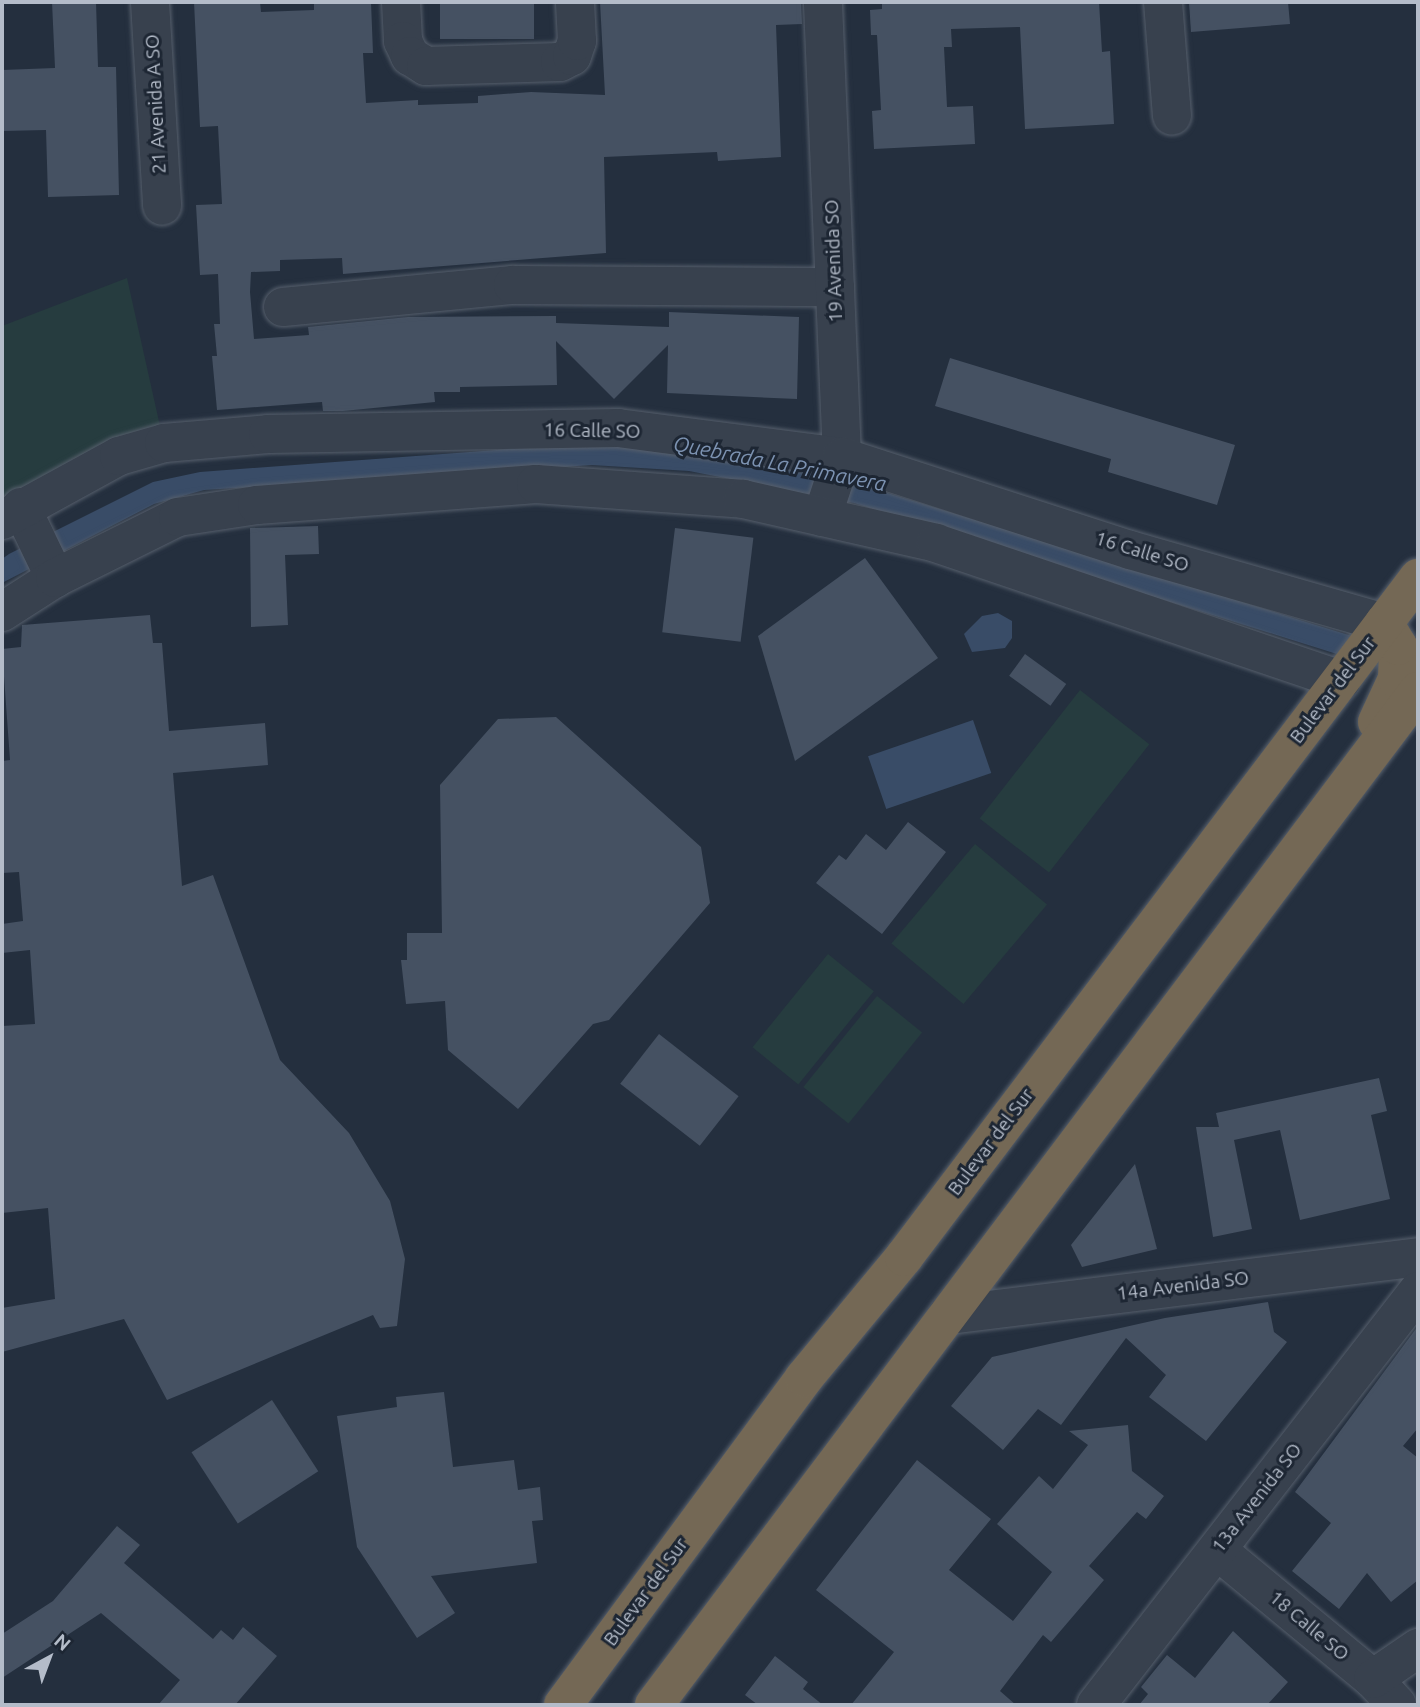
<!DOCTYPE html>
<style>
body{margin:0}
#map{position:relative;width:1420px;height:1707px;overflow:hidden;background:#242f3e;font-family:Ubuntu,sans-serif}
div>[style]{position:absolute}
.green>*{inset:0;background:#263c3f;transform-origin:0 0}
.water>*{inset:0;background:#394c67;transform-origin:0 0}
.building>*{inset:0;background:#455162;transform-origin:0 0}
.roads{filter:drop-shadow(0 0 2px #565f6c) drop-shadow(0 0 2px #565f6c)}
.minor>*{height:38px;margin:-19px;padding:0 19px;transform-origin:19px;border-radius:19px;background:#38414e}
.highway>*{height:38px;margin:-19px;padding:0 19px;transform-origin:19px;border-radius:19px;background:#746855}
span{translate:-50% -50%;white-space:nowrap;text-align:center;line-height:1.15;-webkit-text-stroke:6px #1d2633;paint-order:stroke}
.street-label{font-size:19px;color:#b4bcc9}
.water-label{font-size:21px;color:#7c92b1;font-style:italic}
.frame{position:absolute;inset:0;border:4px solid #b4bcc9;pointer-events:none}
.north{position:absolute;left:14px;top:1623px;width:70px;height:70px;-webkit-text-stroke:5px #1d2633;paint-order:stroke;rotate:41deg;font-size:19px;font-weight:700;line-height:28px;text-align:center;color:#b4bcc9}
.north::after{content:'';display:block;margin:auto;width:24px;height:32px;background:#b4bcc9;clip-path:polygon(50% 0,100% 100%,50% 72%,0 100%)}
</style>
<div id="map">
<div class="green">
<i style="clip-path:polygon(127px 278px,164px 444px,2px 532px,2px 326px)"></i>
<i style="left:1080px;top:690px;width:88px;height:163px;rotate:38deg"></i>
<i style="left:975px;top:844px;width:94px;height:130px;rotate:40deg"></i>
<i style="left:828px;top:954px;width:59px;height:120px;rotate:39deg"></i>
<i style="left:877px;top:996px;width:58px;height:117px;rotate:39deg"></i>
</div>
<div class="water">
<i style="clip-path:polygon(592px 443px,723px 454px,855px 483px,1352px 636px,1340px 655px,854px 503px,689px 471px,592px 465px,204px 490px,154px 504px,2px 583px,2px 559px,9px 554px,153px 482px,200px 472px)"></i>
<i style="clip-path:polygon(998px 613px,1012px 621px,1012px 638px,1005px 648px,972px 652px,964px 634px,982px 616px)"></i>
<i style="left:973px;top:720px;width:56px;height:111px;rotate:71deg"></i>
</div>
<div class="building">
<i style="clip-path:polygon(52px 2px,96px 2px,98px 67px,116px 67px,119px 195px,48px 197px,46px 130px,2px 131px,2px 70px,55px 68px)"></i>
<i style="clip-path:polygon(194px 2px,260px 2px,261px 12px,314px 10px,314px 2px,371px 2px,373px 53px,363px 53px,366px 103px,418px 100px,418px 105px,478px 103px,478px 96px,531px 92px,605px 95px,600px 2px,801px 2px,802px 24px,776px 25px,781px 157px,718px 161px,717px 152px,604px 157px,606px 253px,343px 274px,342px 258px,280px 260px,280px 271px,251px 272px,250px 292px,254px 339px,309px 335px,308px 327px,408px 317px,556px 316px,556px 323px,669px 327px,669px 312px,799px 317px,797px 399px,667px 393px,668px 345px,614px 399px,556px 341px,557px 385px,460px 387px,460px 392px,434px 392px,435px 402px,343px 411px,323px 411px,322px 402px,217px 410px,212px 356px,217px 356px,214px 324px,220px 324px,218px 274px,200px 275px,196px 205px,222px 204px,218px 126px,200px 127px)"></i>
<i style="left:440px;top:2px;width:94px;height:37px"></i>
<i style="clip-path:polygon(882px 2px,1099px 2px,1102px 52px,1110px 51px,1114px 124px,1025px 129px,1020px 27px,951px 29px,952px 47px,944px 47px,947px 107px,973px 106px,975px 144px,874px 149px,872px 111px,881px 110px,877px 35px,871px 35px,870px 10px,882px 9px)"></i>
<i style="clip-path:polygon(1189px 2px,1288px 2px,1290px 24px,1191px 32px)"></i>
<i style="clip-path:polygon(950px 358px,1235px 445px,1217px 505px,1108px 472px,1111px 459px,935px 406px)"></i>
<i style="clip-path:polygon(318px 526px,319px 554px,285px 555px,288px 625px,251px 627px,250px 528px)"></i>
<i style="left:675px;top:528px;width:79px;height:105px;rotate:7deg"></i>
<i style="clip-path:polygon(865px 558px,938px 658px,795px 761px,758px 636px)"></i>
<i style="clip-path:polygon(150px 615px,153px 643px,162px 643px,169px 731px,265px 723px,268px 765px,173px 773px,182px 886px,213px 875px,280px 1060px,349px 1133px,390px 1201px,405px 1259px,397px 1326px,380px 1328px,373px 1315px,167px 1400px,124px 1319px,2px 1352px,2px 1308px,55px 1299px,48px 1208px,2px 1213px,2px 1026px,35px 1024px,30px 950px,2px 953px,2px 924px,23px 921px,19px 872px,2px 873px,2px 761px,10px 760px,2px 649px,21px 647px,22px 625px)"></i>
<i style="left:1025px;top:654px;width:51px;height:27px;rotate:36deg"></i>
<i style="clip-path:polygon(556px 717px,701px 847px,710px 903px,609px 1020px,593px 1024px,518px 1109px,448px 1050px,445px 1001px,406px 1004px,401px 960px,407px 960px,407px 933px,442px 933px,440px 785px,498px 719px)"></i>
<i style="clip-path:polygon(908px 822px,946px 852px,882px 934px,816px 883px,839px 855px,846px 860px,866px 834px,886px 850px)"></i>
<i style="left:659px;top:1034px;width:101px;height:63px;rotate:38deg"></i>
<i style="clip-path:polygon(1379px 1078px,1387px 1111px,1371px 1115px,1390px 1199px,1300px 1220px,1280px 1130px,1234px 1140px,1252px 1229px,1213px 1237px,1196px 1127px,1219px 1127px,1216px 1113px)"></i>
<i style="clip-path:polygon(1135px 1164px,1157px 1249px,1082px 1267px,1071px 1245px)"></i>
<i style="clip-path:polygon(1268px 1302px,1274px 1332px,1287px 1342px,1206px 1441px,1149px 1397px,1166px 1375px,1126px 1338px,1061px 1425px,1038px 1409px,1003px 1450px,951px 1406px,992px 1357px,1165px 1318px)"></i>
<i style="clip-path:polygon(1418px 1326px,1418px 1428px,1403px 1446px,1418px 1458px,1418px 1580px,1391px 1602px,1367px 1573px,1339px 1609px,1292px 1571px,1331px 1523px,1295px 1492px)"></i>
<i style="clip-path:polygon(444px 1392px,453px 1467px,514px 1460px,518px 1490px,540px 1487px,543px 1520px,532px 1521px,537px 1563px,431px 1576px,455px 1613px,417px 1638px,357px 1547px,337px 1416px,397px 1407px,396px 1397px)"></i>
<i style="left:272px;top:1400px;width:85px;height:96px;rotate:57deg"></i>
<i style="clip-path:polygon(1128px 1425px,1132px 1471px,1164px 1496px,1146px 1519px,1137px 1512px,1089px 1566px,1104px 1580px,1051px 1642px,1043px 1635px,1000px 1691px,1016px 1705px,851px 1705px,894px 1652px,816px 1590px,917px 1460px,991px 1519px,949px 1570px,1013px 1621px,1052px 1572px,997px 1524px,1039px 1476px,1053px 1489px,1088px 1445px,1069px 1431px)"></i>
<i style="clip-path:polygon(117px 1526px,140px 1545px,124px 1563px,213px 1639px,221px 1630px,233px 1640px,243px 1627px,277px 1656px,235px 1705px,158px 1705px,180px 1680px,101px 1613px,2px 1678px,2px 1634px,53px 1601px)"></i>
<i style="clip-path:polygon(1233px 1631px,1288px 1682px,1267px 1705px,1139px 1705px,1148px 1694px,1141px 1687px,1167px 1655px,1195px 1678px)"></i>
<i style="clip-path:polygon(775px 1656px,808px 1682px,803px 1689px,823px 1705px,758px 1705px,745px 1695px)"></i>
</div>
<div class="roads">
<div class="minor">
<i style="left:150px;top:2px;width:204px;rotate:86.6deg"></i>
<i style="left:401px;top:2px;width:39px;rotate:87deg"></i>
<i style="left:403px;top:41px;width:17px;rotate:65deg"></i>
<i style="left:410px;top:56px;width:19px;rotate:32deg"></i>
<i style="left:426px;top:66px;width:134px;rotate:-1.7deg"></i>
<i style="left:560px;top:62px;width:13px;rotate:-27deg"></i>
<i style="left:572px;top:56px;width:16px;rotate:-72deg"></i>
<i style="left:577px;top:41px;width:39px;rotate:-93deg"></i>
<i style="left:1163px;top:2px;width:114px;rotate:85.5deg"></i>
<i style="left:283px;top:307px;width:231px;rotate:-5.5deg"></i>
<i style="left:513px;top:285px;width:322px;rotate:0.4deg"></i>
<i style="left:21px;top:507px;width:79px;rotate:64.4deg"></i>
<i style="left:822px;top:517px;width:63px;rotate:-71.6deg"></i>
<i style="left:842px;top:457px;width:455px;rotate:-92.4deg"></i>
<i style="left:2px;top:520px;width:133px;rotate:-28.7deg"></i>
<i style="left:119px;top:456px;width:47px;rotate:-16.1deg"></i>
<i style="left:164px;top:443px;width:104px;rotate:-4.9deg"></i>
<i style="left:268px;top:434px;width:350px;rotate:-1deg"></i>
<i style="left:618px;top:428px;width:226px;rotate:7.4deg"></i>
<i style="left:842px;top:457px;width:303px;rotate:17.9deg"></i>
<i style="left:1130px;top:550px;width:264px;rotate:16deg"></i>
<i style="left:2px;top:612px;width:63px;rotate:-32.7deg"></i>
<i style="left:55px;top:578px;width:137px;rotate:-26.4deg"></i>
<i style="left:178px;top:517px;width:80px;rotate:-8.6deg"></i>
<i style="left:257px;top:505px;width:280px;rotate:-4.3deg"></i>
<i style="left:536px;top:484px;width:208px;rotate:4.1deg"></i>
<i style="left:743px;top:499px;width:198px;rotate:12.8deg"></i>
<i style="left:936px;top:543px;width:428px;rotate:18.7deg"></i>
<i style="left:948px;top:1315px;width:474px;rotate:-7deg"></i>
<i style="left:1217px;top:1550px;width:202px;rotate:39.6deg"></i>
<i style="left:1373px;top:1679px;width:35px;rotate:47deg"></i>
<i style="left:1373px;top:1679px;width:55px;rotate:-34.6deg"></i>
<i style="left:1096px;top:1705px;width:524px;rotate:-52.13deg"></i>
</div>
<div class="highway">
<i style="left:1377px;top:722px;width:47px;rotate:-65.1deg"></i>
<i style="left:1397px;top:679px;width:33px;rotate:-88deg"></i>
<i style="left:1398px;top:646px;width:27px;rotate:-121deg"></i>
<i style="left:563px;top:1705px;width:406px;rotate:-53.6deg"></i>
<i style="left:804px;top:1378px;width:157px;rotate:-50.4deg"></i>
<i style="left:904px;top:1257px;width:852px;rotate:-52.87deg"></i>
<i style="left:654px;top:1705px;width:1270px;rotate:-53deg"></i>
</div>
</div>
<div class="street-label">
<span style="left:156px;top:104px;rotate:-93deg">21 Avenida A SO</span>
<span style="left:834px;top:261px;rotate:-92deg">19 Avenida SO</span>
<span style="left:592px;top:431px;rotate:1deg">16 Calle SO</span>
<span style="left:1142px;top:552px;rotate:17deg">16 Calle SO</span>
<span style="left:1333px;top:690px;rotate:-53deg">Bulevar del Sur</span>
<span style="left:991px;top:1142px;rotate:-53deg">Bulevar del Sur</span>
<span style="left:1183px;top:1286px;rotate:-7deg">14a Avenida SO</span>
<span style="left:1257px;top:1498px;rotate:-52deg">13a Avenida SO</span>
<span style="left:646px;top:1592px;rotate:-54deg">Bulevar del Sur</span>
<span style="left:1309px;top:1626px;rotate:40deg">18 Calle SO</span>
</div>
<div class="water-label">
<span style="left:780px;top:463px;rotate:11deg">Quebrada La Primavera</span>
</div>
<div class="frame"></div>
<div class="north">N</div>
</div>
